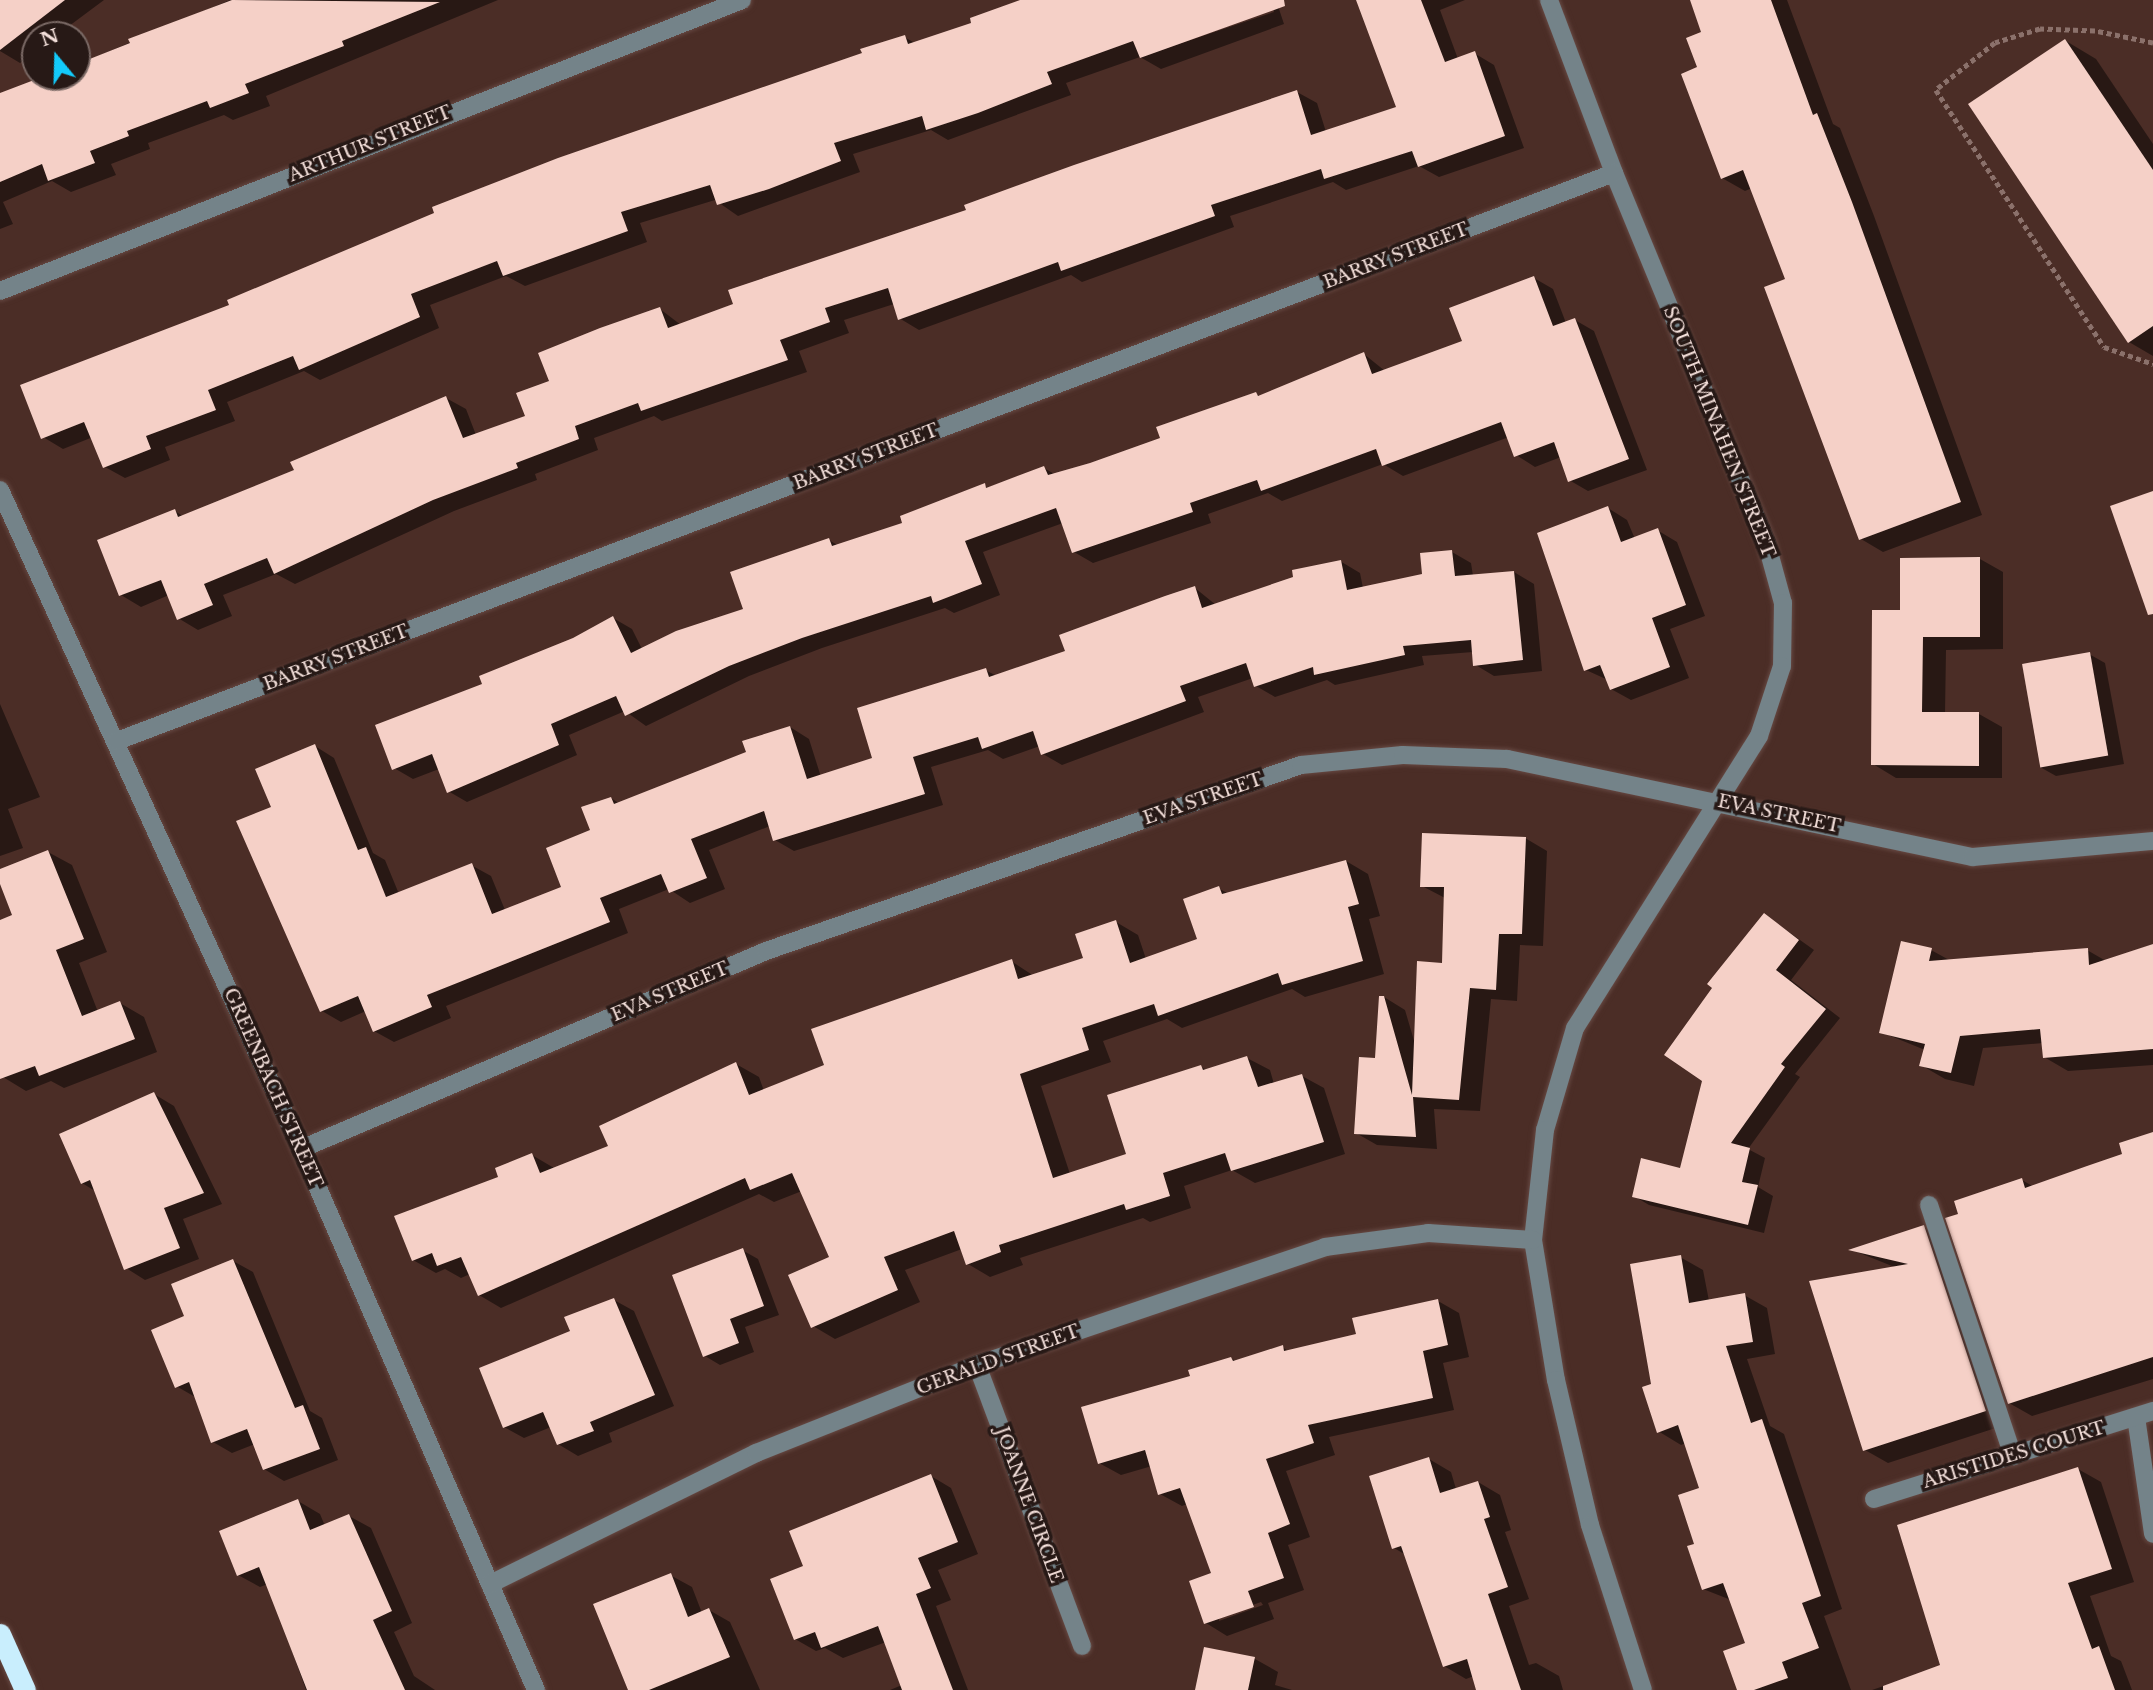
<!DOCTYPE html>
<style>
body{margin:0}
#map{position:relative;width:2153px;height:1690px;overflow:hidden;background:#4b2d26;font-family:"Libre Baskerville",serif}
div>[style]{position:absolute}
.shadow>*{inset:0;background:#0007}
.building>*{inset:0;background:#f5d0c7;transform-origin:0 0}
.path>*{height:4.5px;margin-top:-2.25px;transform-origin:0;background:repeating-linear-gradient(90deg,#8b716b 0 5px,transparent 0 8.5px)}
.roads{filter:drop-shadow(0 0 2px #664943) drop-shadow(0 0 2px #664943)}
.minor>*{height:18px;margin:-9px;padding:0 9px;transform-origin:9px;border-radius:9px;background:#748389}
.highway>*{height:21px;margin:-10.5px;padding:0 10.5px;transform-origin:10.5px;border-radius:10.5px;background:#c9eefd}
span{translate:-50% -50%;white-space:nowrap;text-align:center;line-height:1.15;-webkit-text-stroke:7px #271916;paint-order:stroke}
.street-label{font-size:18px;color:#f3dfda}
.north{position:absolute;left:21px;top:21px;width:70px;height:70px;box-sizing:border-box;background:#271916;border:2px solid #796864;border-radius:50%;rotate:341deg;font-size:19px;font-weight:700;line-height:28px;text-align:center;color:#f3dfda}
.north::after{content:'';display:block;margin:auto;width:24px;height:32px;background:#13cafb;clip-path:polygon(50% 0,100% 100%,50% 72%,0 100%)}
</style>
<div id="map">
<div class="shadow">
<i style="clip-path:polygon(0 0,104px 0,57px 35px,35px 35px,35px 52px,20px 63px,0 51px)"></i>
<i style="clip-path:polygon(230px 0,498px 0,266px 96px,270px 106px,233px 120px,224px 115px,148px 143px,150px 149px,111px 164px,116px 175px,71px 192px,52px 181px,3px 202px,13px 224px,0 229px,0 95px,47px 77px,77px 77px,77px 65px)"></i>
<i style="clip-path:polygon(evenodd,1025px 0,1276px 0,1284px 24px,1161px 69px,1140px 57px,1066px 83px,1071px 95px,948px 140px,931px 130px,853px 154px,860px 172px,738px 216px,715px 200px,640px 223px,647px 242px,525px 286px,506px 276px,430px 305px,439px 328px,320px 380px,304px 371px,227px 402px,235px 421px,165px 447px,170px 460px,125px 478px,105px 467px,93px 437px,63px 449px,43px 437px,231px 306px,904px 37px,915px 43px,974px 24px,1025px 0,1273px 8px,1274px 12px,1146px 55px,1273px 8px)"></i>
<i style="clip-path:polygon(1358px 0,1465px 0,1440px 10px,1458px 59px,1474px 53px,1494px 65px,1524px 148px,1439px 177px,1419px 166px,1346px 190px,1333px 182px,1230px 216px,1234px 227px,1082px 282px,1071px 275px,919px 330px,899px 318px,894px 304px,844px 320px,849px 333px,799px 351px,807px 372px,662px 421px,654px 416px,594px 438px,598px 450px,535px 474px,537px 480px,454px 511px,295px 584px,276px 574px,223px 595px,232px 616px,198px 630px,178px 618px,169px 595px,141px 607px,121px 595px,175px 511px,184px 517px,296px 471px,446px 398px,466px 409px,476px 435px,527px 417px,551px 382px,660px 309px,681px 325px,968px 211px,1297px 92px,1317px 103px,1326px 132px,1398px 108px)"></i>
<i style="clip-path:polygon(1691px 0,1787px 0,1833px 124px,1840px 128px,1874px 216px,1982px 515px,1883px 552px,1861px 539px,1787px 280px,1752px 188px,1745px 191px,1722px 178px,1699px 68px,1704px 33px)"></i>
<i style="clip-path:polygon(2066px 41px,2096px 59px,2153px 144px,2153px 356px,2129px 342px)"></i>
<i style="clip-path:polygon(1534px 278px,1553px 289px,1566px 323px,1575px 320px,1594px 331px,1647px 470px,1588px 491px,1569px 480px,1561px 457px,1535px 467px,1516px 455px,1509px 437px,1403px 476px,1383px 464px,1282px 501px,1268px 493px,1208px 514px,1211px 523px,1093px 563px,1074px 552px,1063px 523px,983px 552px,1000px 595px,954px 613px,945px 608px,822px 648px,749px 676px,646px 726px,625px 711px,569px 735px,577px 755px,467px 802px,448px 791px,439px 769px,413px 779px,394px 768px,485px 685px,613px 618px,632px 629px,642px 649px,745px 610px,829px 540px,839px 546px,905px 524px,902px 517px,1044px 468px,1056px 475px,1162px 439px,1256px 394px,1261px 397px,1364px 354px,1385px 371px,1464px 342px)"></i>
<i style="clip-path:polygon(1608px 508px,1627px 520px,1635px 539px,1657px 530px,1677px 542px,1705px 616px,1670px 629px,1689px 678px,1631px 700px,1611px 689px,1608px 680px,1586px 670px)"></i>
<i style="clip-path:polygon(1452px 552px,1471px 563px,1473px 576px,1514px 572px,1534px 584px,1542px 671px,1494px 676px,1474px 664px,1473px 652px,1422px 656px,1424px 665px,1335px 685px,1327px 680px,1275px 697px,1256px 686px,1253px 678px,1198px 697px,1204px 712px,1062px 765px,1043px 754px,1040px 746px,1003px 759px,988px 750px,931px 767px,943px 805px,794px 851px,775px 840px,770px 826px,709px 850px,725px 889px,690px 903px,669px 889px,619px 909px,628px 933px,446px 1006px,451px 1018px,394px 1042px,374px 1031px,366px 1011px,341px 1022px,322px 1011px,273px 808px,315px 746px,334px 758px,373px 853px,385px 860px,399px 894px,471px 865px,491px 876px,505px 910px,563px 888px,611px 798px,620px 804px,748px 753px,790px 727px,809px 739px,821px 777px,874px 759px,985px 670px,997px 676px,1067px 652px,1195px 588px,1216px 605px,1340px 561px,1360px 573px,1363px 588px,1424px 576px)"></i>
<i style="clip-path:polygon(1980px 559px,2003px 572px,2003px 649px,1946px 650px,1945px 714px,1979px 714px,2002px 727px,2002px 778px,1896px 778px,1873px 764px,1901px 612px)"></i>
<i style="clip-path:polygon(2089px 654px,2105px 663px,2124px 764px,2056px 776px,2040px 767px)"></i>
<i style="clip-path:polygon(0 704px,40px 797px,8px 809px,23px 848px,0 856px)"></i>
<i style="clip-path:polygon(1525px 838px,1547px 851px,1543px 946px,1520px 945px,1517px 1001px,1491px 999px,1480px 1111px,1434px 1109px,1437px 1149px,1377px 1145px,1356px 1133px,1377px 1060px,1384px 997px,1405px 1010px,1415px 1044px,1444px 965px,1445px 898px,1422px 886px)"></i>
<i style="clip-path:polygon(48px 852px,72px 865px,107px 952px,79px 963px,98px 1012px,120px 1003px,144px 1017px,157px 1052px,64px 1088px,51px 1081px,26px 1091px,3px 1077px,0 1069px,0 922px,15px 916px,0 871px)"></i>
<i style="clip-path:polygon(1346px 861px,1368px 874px,1380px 916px,1369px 919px,1384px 974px,1305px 997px,1292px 989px,1182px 1028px,1167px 1019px,1103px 1041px,1111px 1062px,1041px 1086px,1070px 1174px,1129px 1155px,1201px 1067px,1207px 1070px,1247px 1058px,1270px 1070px,1274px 1084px,1302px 1076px,1324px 1088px,1345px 1154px,1255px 1183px,1232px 1170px,1184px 1186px,1191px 1208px,1150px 1222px,1143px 1218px,1020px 1258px,1023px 1265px,990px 1277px,968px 1264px,962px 1249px,905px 1270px,920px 1302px,835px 1339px,813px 1326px,831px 1258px,802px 1191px,774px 1202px,759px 1194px,501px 1308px,479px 1295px,470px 1274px,461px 1278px,445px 1269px,436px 1273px,413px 1260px,500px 1178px,532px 1155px,554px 1168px,610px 1147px,736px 1064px,759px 1077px,764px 1091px,826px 1066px,1011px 961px,1034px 976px,1086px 959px,1116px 922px,1138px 935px,1146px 959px,1199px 940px,1218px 888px,1229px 894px)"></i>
<i style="clip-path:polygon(1765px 915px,1814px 950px,1791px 980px,1840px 1018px,1795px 1074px,1800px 1077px,1748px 1149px,1765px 1158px,1758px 1187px,1773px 1196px,1764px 1233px,1649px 1205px,1634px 1196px,1682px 1170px)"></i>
<i style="clip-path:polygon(2153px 944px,2153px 1065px,2068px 1071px,2044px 1057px,2043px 1043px,1983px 1048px,1974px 1086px,1945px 1079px,1921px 1065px,1925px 1050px,1881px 1032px,1931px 950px,1951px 961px,2087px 950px,2106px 961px)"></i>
<i style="clip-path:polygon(154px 1094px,174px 1106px,222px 1204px,183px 1219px,199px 1259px,145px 1280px,126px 1268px,95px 1191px,82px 1183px)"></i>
<i style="clip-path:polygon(2153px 1134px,2153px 1379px,2032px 1416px,2009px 1403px,1960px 1215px,2022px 1180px,2034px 1187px,2124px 1155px)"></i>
<i style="clip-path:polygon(1924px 1227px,1947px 1241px,2008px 1424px,1888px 1463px,1865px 1450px,1897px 1268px,1852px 1250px)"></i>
<i style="clip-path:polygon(742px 1250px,758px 1259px,779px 1315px,745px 1327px,754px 1352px,720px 1365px,705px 1356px)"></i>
<i style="clip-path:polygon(1680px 1257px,1703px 1270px,1709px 1301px,1744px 1295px,1767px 1308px,1775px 1354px,1747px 1359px,1770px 1426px,1784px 1434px,1842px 1609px,1824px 1616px,1851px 1690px,1739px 1690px,1747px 1644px,1731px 1600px,1703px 1589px,1696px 1545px,1702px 1489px,1686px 1443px,1681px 1445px,1658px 1431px,1653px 1385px)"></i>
<i style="clip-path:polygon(233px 1261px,253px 1272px,310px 1411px,322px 1418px,338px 1460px,284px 1481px,264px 1469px,255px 1444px,232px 1453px,213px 1442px,197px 1398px,176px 1386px)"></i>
<i style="clip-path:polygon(614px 1300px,634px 1311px,674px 1406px,609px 1433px,612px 1442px,578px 1456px,558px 1444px,551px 1427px,524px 1438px,504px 1427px,573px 1332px)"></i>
<i style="clip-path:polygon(evenodd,1438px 1301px,1459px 1313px,1469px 1357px,1443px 1363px,1454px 1410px,1329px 1437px,1335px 1455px,1286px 1471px,1310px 1537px,1288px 1545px,1304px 1590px,1268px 1603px,1274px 1619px,1227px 1636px,1206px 1623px,1213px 1574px,1187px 1504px,1182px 1506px,1160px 1494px,1152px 1466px,1121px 1475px,1099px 1463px,1192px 1377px,1231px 1358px,1237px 1362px,1282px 1347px,1290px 1352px,1358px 1336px,1438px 1301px,1261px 1602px,1263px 1605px,1219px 1621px,1219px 1617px,1261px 1602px)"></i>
<i style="clip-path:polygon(1429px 1459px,1451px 1472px,1456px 1489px,1478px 1482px,1500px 1495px,1511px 1530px,1505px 1532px,1529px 1599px,1509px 1606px,1529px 1665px,1536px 1663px,1559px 1676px,1563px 1690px,1478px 1690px,1474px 1676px,1466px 1679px,1444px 1666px,1406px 1555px,1394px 1548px)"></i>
<i style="clip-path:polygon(2078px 1469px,2101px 1482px,2134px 1582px,2090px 1596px,2111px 1656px,2121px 1661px,2132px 1690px,1872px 1690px,1942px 1666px)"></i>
<i style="clip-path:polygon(931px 1476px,951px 1488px,978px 1554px,938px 1570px,951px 1600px,936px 1606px,968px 1690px,890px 1690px,902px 1685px,886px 1642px,843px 1658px,825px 1648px,816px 1651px,795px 1639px,805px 1567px)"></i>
<i style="clip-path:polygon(298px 1501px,320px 1514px,325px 1526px,349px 1516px,371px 1528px,412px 1623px,394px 1632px,414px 1676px,435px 1690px,306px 1690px,268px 1584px,260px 1587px,238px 1575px)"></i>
<i style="clip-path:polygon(670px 1575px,692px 1587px,702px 1613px,709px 1610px,730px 1622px,760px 1690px,630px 1690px)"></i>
<i style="clip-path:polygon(1205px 1649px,1255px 1659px,1278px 1672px,1275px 1685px,1292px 1690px,1197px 1690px)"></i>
</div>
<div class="building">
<i style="clip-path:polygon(0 0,65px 0,0 50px)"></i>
<i style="clip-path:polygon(232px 0,440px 2px,342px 41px,344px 46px,245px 84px,249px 93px,210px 108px,207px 101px,127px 131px,129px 136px,90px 151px,95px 163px,48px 181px,42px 164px,0 182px,0 93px,42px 77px,77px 77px,77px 64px,130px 43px,128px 39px)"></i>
<i style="clip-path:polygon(1020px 0,1284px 0,1285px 6px,1140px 58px,1133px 41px,1047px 72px,1052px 84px,978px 113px,926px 130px,922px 116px,834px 143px,841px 161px,769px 189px,717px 205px,710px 185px,621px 212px,628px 231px,503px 276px,497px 261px,411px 294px,420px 317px,299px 370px,293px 356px,208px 390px,216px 410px,146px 436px,151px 449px,103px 468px,84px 422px,41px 439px,20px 385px,229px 305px,227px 300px,434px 213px,432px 207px,558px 158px,862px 53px,860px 49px,905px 35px,908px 44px,971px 23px,970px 18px)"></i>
<i style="clip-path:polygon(1356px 0,1421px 0,1445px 62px,1475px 51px,1505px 136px,1418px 167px,1412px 151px,1324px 179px,1321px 169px,1211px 205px,1215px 216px,1061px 271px,1058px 262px,898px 320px,888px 288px,825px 308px,830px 322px,780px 340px,788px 360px,641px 411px,638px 403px,575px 426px,579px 439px,516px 463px,518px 468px,433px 500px,274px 574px,267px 558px,204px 584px,213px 605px,177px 620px,161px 580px,119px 596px,97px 540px,175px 509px,178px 517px,294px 470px,290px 462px,446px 396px,463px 438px,525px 416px,516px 393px,549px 381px,538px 353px,600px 328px,660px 307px,668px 328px,733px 304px,728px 290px,966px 210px,964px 205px,1074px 165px,1297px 90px,1311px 135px,1396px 107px)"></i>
<i style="clip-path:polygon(1690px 0,1771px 0,1813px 115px,1817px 113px,1852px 202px,1961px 502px,1859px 540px,1764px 287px,1785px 279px,1743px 170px,1721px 179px,1681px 74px,1697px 67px,1686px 38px,1701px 32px)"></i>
<i style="clip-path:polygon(2065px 39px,2153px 170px,2153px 326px,2128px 343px,1968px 104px)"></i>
<i style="clip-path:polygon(1534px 276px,1553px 326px,1575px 318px,1629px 459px,1568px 482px,1554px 442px,1514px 457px,1501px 422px,1382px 466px,1376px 449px,1261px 491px,1257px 480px,1190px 503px,1193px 512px,1072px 553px,1056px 508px,965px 541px,982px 584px,933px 603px,931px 596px,802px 638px,729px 666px,625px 716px,616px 696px,551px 724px,559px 745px,447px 793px,432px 754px,392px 770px,375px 725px,482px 684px,479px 676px,573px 638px,613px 616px,631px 653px,676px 631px,743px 609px,730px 572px,829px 538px,832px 546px,902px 523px,900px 516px,985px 483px,986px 488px,1044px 466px,1048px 475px,1090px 463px,1160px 438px,1156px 427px,1256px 392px,1258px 396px,1364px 352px,1372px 374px,1462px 341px,1449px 308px)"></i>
<i style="clip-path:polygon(2153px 491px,2153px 614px,2148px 615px,2110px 506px)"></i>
<i style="clip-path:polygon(1608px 506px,1621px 542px,1658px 528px,1686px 605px,1652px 618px,1670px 667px,1610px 690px,1600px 665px,1584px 671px,1537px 533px)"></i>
<i style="clip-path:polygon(1452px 550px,1455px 576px,1514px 571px,1523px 660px,1473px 666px,1471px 640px,1403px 646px,1405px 655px,1314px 675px,1313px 667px,1254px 687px,1246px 663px,1180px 686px,1186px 701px,1041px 755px,1033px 731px,982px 749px,978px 737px,913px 757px,925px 794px,773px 841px,764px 811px,691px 839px,707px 878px,669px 893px,661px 874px,600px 898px,610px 922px,427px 995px,432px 1007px,373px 1032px,358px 996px,320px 1012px,236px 821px,271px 807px,255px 769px,315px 744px,358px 850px,366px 847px,386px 897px,472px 863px,492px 914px,561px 887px,546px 848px,590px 830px,581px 807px,611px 797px,614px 804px,746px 752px,742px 741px,790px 726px,807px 779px,872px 758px,857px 708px,986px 668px,989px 677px,1065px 651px,1059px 635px,1165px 596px,1195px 586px,1202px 608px,1293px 577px,1292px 570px,1341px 560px,1347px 590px,1422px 574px,1420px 553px)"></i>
<i style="clip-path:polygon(1980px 557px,1980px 637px,1923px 637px,1922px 712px,1979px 712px,1979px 766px,1871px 765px,1872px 610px,1900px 610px,1900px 558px)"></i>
<i style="left:2090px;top:652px;width:105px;height:69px;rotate:80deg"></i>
<i style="clip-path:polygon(1422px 833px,1526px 837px,1522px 934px,1499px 934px,1496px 990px,1470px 988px,1459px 1100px,1413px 1097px,1416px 1137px,1354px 1134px,1359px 1057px,1375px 1058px,1379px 996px,1384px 996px,1412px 1095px,1417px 961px,1442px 963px,1444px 887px,1420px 887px)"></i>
<i style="clip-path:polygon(48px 850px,84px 939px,56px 950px,82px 1016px,120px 1001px,135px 1039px,39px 1076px,35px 1066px,0 1079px,0 920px,12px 915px,0 884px,0 869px)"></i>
<i style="clip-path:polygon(1346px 860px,1359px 904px,1348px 907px,1363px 961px,1282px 985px,1278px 973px,1158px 1016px,1154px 1004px,1082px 1028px,1089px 1050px,1020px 1074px,1053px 1178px,1126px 1154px,1107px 1095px,1201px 1065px,1203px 1070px,1247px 1056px,1258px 1087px,1302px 1074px,1324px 1142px,1231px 1171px,1225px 1153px,1163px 1173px,1170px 1196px,1126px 1210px,1124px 1204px,999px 1245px,1001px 1252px,966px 1265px,954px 1231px,884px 1257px,898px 1290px,811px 1328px,788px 1275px,829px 1257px,792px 1173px,750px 1190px,745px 1178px,478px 1296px,461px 1257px,437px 1266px,432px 1253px,412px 1261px,394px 1216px,498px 1177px,495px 1168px,532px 1153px,540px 1173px,608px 1146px,599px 1126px,736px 1062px,749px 1095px,824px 1065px,811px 1029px,1012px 959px,1018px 979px,1083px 958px,1075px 934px,1116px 920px,1130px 963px,1197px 939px,1183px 899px,1219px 886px,1222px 894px)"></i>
<i style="clip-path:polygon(1764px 913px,1799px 940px,1776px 970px,1826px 1009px,1781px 1064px,1785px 1067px,1731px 1143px,1750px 1148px,1742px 1182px,1758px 1185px,1748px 1225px,1632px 1197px,1641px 1158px,1680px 1168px,1702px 1081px,1664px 1055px,1712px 988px,1707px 984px)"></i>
<i style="clip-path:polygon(1901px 941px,1932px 948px,1929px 961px,2088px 948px,2089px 965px,2153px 944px,2153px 1049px,2043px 1058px,2040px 1029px,1960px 1036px,1951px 1073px,1919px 1066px,1925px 1044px,1879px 1033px)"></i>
<i style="clip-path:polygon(154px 1092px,204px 1193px,164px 1208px,180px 1248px,124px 1270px,90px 1180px,81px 1184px,59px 1134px)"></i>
<i style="clip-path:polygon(2153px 1132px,2153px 1357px,2008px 1404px,1945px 1218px,1958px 1214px,1954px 1201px,2022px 1178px,2025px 1188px,2087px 1166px,2122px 1154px,2119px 1143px)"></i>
<i style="clip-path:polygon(1924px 1225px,1986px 1411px,1863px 1451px,1809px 1281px,1908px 1264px,1848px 1250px)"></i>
<i style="clip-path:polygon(743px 1248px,764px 1306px,730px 1319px,739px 1343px,703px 1357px,672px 1275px)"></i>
<i style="clip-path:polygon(1681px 1255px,1689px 1303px,1745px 1293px,1753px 1342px,1726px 1346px,1751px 1423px,1762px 1419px,1821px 1596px,1802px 1603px,1819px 1648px,1782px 1662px,1788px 1678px,1754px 1690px,1737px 1690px,1723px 1651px,1745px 1643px,1723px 1583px,1702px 1590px,1687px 1546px,1694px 1544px,1678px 1495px,1699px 1488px,1678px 1425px,1657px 1433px,1642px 1387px,1651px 1384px,1630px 1264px)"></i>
<i style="clip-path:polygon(233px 1259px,295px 1408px,303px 1405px,320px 1449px,263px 1470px,247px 1429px,211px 1443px,189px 1382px,175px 1388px,151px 1330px,184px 1316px,171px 1284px)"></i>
<i style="clip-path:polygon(614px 1298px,655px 1395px,590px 1422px,594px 1431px,557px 1445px,543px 1412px,503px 1428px,479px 1368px,570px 1331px,564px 1317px)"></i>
<i style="clip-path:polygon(1438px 1299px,1448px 1345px,1423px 1351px,1433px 1398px,1308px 1425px,1314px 1443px,1266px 1459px,1290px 1524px,1268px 1533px,1284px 1578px,1248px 1591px,1254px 1607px,1204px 1624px,1189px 1581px,1211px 1573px,1180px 1488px,1158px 1495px,1145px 1450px,1098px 1464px,1081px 1407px,1190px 1376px,1188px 1370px,1231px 1357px,1233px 1361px,1283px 1345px,1284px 1351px,1356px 1334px,1352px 1318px)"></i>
<i style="clip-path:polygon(1429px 1457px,1440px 1493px,1478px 1481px,1490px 1517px,1484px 1519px,1508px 1587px,1488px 1594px,1521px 1690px,1476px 1690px,1467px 1659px,1443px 1667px,1401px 1546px,1392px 1549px,1369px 1476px)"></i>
<i style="clip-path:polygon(2078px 1467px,2112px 1569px,2068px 1583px,2092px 1649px,2099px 1646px,2115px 1690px,1883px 1690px,1883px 1686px,1940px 1665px,1897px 1525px)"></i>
<i style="clip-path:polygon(931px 1474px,958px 1542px,918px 1558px,931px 1588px,916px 1594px,953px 1690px,902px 1690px,878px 1626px,821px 1648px,815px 1632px,794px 1640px,770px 1579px,803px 1566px,789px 1531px)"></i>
<i style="clip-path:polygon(298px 1499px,310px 1530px,349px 1514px,392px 1611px,373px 1620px,405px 1690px,307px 1690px,259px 1567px,237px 1576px,219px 1531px)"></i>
<i style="clip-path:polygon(671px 1573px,688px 1617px,709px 1608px,730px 1657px,649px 1690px,628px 1690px,593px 1604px)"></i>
<i style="clip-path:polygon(1204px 1647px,1255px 1657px,1248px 1690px,1195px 1690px)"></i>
</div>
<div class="path">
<i style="left:2153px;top:43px;width:59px;rotate:-168.3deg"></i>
<i style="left:2095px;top:31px;width:55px;rotate:-177.9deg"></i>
<i style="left:2040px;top:29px;width:47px;rotate:162.7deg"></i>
<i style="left:1995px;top:43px;width:75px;rotate:141.5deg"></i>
<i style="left:1936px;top:90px;width:307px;rotate:56.8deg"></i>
<i style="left:2104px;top:347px;width:52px;rotate:19.1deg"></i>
</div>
<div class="roads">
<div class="minor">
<i style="left:1549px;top:0;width:185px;rotate:69.4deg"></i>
<i style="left:1614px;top:173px;width:402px;rotate:67.6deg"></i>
<i style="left:1767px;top:545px;width:60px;rotate:74.6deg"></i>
<i style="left:1783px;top:603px;width:63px;rotate:90.9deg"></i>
<i style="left:1782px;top:666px;width:74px;rotate:108.2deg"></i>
<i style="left:1759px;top:736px;width:345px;rotate:122.2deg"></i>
<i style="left:1575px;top:1028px;width:106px;rotate:106.4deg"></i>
<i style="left:1545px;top:1130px;width:111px;rotate:96.2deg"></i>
<i style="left:1533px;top:1240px;width:142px;rotate:80.7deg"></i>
<i style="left:1556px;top:1380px;width:149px;rotate:76.8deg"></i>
<i style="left:1590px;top:1525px;width:173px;rotate:72.2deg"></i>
<i style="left:0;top:291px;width:797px;rotate:-21.41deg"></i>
<i style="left:0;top:490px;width:724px;rotate:65.45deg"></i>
<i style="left:301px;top:1149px;width:590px;rotate:66.52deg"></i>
<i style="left:117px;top:741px;width:1601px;rotate:-20.78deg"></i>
<i style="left:301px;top:1149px;width:505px;rotate:-23.06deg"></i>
<i style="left:766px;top:951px;width:566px;rotate:-19.17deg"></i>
<i style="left:1301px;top:765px;width:102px;rotate:-5.6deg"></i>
<i style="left:1403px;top:755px;width:104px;rotate:2.2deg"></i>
<i style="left:1507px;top:759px;width:476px;rotate:11.9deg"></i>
<i style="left:1973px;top:857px;width:181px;rotate:-5.1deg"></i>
<i style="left:1929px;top:1205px;width:265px;rotate:71.5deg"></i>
<i style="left:977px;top:1365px;width:300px;rotate:69.5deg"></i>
<i style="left:2136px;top:1417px;width:118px;rotate:81.7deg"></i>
<i style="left:1874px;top:1499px;width:293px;rotate:-17.5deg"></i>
<i style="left:490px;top:1584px;width:297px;rotate:-26.2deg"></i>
<i style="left:756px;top:1453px;width:238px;rotate:-21.7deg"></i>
<i style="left:977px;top:1365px;width:367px;rotate:-18.7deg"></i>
<i style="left:1325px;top:1247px;width:104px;rotate:-7.7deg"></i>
<i style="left:1428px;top:1233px;width:105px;rotate:3.8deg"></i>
</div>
<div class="highway">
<i style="left:0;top:1634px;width:61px;rotate:65.9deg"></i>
</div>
</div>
<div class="street-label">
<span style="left:370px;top:144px;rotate:-22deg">ARTHUR STREET</span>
<span style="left:1396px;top:256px;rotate:-21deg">BARRY STREET</span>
<span style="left:1719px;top:432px;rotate:68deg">SOUTH MINAHEN STREET</span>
<span style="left:866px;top:457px;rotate:-21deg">BARRY STREET</span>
<span style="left:336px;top:658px;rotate:-21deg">BARRY STREET</span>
<span style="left:1203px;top:799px;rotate:-19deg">EVA STREET</span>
<span style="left:1779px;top:814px;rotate:12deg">EVA STREET</span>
<span style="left:670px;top:992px;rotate:-23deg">EVA STREET</span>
<span style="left:273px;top:1088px;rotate:66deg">GREENBACH STREET</span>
<span style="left:998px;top:1360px;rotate:-20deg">GERALD STREET</span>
<span style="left:2014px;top:1455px;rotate:-17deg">ARISTIDES COURT</span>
<span style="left:1029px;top:1505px;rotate:70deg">JOANNE CIRCLE</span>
</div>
<div class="north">N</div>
</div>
